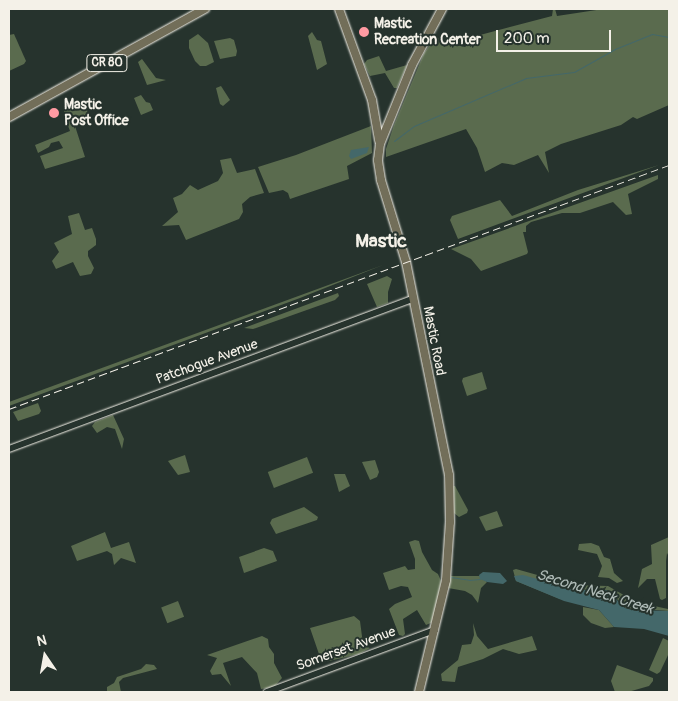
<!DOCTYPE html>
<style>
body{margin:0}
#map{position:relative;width:678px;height:701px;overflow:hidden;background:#26332d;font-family:Pangolin,sans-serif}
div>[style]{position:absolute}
.green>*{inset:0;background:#5a6b4e;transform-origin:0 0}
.water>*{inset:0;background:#44686a}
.stream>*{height:1px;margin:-0.5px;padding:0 0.5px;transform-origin:0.5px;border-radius:0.5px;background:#44686a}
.roads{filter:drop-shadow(0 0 1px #f4f1e8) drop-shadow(0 0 1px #f4f1e8)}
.minor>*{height:5.5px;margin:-2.75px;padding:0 2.75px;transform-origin:2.75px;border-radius:2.75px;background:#26332d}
.major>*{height:8px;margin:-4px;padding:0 4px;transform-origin:4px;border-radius:4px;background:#726e59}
.rail>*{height:1px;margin-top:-0.5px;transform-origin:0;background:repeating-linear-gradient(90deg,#f4f1e8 0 8px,transparent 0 12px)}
.dots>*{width:14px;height:14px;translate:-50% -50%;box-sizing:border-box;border:2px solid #26332d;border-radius:50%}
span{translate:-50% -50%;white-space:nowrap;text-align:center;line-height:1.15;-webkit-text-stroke:4px #26332d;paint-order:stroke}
.shield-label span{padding:1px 4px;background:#26332d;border:1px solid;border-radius:4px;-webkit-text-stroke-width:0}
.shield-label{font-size:12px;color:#f4f1e8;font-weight:700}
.poi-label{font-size:14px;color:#f4f1e8;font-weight:700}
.left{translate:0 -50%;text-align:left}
.street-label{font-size:14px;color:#f4f1e8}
.water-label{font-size:15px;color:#aebab6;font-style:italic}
.district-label{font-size:19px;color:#f4f1e8;font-weight:700}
.frame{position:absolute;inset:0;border:10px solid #f4f1e8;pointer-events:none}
.north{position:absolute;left:20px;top:631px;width:50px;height:50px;-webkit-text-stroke:4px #26332d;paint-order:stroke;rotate:348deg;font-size:14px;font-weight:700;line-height:20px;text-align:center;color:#f4f1e8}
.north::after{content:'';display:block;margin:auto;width:18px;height:22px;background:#f4f1e8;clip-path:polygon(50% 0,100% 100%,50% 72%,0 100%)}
.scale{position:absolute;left:496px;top:30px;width:115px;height:22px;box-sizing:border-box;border:2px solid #f4f1e8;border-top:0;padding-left:6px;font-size:15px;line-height:18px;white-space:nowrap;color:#f4f1e8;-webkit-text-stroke:4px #26332d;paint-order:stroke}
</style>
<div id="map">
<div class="green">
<i style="clip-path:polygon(553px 9px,555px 9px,557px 16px,603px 9px,669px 9px,669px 105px,637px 119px,633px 117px,621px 125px,561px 144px,545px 152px,549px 173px,538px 155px,514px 165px,502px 163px,485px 172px,477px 148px,466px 129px,386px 157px,386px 149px,394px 125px,424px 53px,435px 38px,440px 38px,447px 43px,465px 47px,480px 35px,552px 16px)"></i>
<i style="clip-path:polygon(312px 32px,317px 40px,321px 41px,327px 64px,317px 70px,308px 36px)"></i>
<i style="clip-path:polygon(14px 34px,26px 61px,24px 64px,9px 71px,9px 35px)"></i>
<i style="clip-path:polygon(198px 34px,208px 43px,214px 62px,206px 66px,200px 66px,195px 61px,189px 48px,189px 40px)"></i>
<i style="clip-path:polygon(230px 38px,234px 40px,237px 51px,236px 56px,220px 59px,214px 41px)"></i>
<i style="clip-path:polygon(379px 56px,386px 71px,407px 65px,397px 88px,394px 88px,385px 73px,370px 76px,364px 64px,367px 60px)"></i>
<i style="clip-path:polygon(142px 59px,156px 78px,166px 80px,147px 85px,138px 62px)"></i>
<i style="clip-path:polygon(221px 86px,230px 100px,223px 106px,220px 104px,216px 88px)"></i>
<i style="clip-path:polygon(141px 95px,146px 102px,150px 103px,153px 110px,141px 115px,134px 98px)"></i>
<i style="clip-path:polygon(65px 102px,72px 111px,87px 109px,88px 118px,76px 121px,75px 126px,85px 157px,45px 169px,40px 156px,63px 148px,59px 141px,51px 143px,49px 147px,38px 153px,35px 145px,70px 131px,64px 115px)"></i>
<i style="clip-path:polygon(371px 126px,372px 153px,347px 166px,349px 179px,290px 199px,288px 193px,283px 190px,269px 193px,258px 167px,296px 155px)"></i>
<i style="clip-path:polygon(231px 158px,237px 173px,255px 169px,264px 193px,250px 197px,242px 204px,243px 212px,239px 219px,186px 240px,179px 225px,162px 226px,178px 212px,173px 198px,182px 194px,190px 185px,198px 190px,218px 181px,223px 173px,220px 160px)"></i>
<i style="clip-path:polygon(659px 165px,458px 239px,450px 220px,452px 216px,500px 200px,512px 216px,578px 190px)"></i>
<i style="clip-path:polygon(658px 175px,658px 179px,628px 194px,632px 214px,626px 215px,613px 202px,580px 213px,562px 213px,531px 222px,526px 226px,526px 232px,523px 232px,528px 252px,527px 254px,481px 271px,471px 259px,451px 249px)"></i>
<i style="clip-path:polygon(79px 213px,85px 230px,92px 228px,96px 239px,96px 245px,88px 251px,88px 256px,94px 268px,91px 274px,80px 276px,73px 262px,56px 269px,52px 261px,59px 252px,54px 243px,72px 234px,68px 216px)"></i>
<i style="clip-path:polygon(383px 265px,300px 298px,9px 406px,9px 402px)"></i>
<i style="clip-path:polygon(387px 276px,392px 279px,388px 292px,388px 303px,377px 307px,367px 284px)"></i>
<i style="clip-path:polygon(338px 293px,339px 296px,335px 300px,253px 329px,244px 328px)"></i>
<i style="clip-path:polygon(482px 372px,487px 389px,467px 396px,462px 381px,463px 378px)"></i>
<i style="clip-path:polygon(38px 403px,41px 411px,39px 414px,18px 421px,13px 412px)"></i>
<i style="clip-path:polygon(113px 415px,124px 439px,122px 449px,115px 429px,107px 427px,97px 433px,92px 426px,95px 422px)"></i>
<i style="clip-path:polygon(185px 455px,190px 472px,178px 475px,168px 461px)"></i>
<i style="left:307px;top:457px;width:17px;height:42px;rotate:69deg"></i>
<i style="clip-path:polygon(375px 460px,379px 472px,377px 477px,370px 480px,362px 462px)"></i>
<i style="clip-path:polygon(334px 474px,345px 474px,350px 486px,339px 492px)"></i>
<i style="clip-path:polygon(453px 486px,455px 486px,468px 510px,467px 513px,459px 517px,454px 513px)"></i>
<i style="clip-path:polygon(304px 507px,318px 517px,317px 520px,276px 534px,270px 523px,272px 519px)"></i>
<i style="clip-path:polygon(497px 511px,503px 526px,486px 531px,479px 517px)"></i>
<i style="clip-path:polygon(105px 532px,111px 548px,129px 542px,136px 563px,121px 558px,114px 565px,112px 554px,107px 551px,77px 561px,71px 546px)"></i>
<i style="clip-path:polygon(669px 537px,669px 557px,667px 553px,666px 561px,666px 598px,662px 600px,660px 599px,655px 579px,647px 579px,638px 588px,642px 569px,652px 564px,651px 545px)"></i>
<i style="clip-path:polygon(415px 540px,419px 541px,422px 552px,432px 570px,438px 574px,441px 581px,433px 622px,426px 625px,417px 610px,403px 619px,405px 634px,403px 636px,399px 635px,389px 609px,395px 604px,412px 597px,408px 587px,401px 586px,389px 590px,383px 573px,405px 566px,408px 570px,415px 569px,415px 559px,409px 542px)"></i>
<i style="clip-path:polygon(591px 543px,599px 546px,604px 557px,610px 559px,614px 573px,623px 581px,617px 583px,609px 578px,598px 577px,602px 566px,597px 554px,578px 550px,579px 544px)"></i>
<i style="clip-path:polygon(264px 548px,273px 551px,277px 561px,244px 573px,239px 557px)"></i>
<i style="clip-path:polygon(516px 569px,573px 585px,608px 586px,636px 602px,668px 609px,669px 611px,626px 608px,615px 597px,599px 589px,576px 590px,560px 599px,516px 581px,513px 570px)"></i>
<i style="clip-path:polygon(451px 576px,480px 576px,487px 582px,481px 588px,478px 603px,472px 595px,465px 591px,448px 588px)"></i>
<i style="left:178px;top:601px;width:17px;height:18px;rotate:69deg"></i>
<i style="clip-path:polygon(583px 607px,599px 610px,614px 627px,605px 628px,591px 623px,583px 615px)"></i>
<i style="clip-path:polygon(354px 616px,360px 621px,363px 644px,370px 648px,359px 654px,325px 662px,320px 657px,310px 628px)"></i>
<i style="clip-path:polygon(473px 623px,477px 636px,488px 649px,532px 636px,537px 650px,519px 654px,503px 649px,483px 659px,458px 667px,455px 682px,442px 681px,441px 674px,458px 660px,462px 645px,471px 644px,474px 635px)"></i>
<i style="clip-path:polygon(262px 636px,268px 639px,269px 647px,274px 654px,274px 663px,282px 678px,274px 687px,261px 689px,257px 673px,242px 657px,223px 663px,231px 686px,221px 674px,212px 675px,210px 671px,217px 658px,207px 655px)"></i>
<i style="clip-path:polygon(663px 638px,669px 641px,669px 653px,660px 672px,657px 674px,649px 670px)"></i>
<i style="clip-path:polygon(146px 664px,154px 665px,157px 669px,123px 678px,119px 682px,121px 692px,107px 692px,107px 687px,114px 683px,117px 677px,141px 669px)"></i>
<i style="clip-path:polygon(617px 665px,653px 678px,653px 681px,649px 686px,628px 692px,615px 692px,611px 681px)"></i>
</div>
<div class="water">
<i style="clip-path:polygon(369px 147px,367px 153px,351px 159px,349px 156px,351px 150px)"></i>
<i style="clip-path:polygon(483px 572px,500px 573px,507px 581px,503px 584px,487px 582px,480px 579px,479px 575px)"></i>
<i style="clip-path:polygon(523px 575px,576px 590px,607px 590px,625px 608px,632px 610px,669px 611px,669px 636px,644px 629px,614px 627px,599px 610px,564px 601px,516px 581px,514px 576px)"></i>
</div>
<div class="stream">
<i style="left:394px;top:141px;width:25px;rotate:-37deg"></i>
<i style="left:414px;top:126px;width:122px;rotate:-23.2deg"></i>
<i style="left:526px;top:78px;width:48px;rotate:-7.1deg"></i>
<i style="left:574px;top:72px;width:47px;rotate:-29.3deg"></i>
<i style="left:615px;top:49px;width:40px;rotate:-22deg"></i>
<i style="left:652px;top:34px;width:17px;rotate:10deg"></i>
<i style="left:451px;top:577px;width:18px;rotate:9deg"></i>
<i style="left:469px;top:580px;width:11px;rotate:-5deg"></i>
</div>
<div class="roads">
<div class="minor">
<i style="left:9px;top:449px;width:431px;rotate:-20.4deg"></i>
<i style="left:267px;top:692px;width:179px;rotate:-20.3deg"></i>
</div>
<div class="major">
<i style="left:339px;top:9px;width:97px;rotate:70.1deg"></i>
<i style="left:372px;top:100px;width:41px;rotate:80.1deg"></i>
<i style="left:9px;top:117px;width:224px;rotate:-28.9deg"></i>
<i style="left:419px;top:692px;width:115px;rotate:-76.4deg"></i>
<i style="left:446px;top:580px;width:58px;rotate:-86.1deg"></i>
<i style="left:450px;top:522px;width:47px;rotate:-91.2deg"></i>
<i style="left:449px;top:475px;width:217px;rotate:-101.4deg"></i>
<i style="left:406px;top:262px;width:86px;rotate:-107deg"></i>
<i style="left:381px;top:180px;width:20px;rotate:-99deg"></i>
<i style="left:378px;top:160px;width:16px;rotate:-83deg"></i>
<i style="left:380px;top:144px;width:85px;rotate:-67.9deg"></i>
<i style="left:412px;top:65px;width:64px;rotate:-61.8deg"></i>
</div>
</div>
<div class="rail">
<i style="left:9px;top:409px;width:704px;rotate:-20.29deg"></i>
</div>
<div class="dots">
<i style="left:364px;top:32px;background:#ff9aa2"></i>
<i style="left:54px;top:113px;background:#ff9aa2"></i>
</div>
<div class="shield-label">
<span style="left:107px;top:63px">CR 80</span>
</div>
<div class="poi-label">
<span class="left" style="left:374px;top:32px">Mastic<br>Recreation Center</span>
<span class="left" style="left:64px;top:113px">Mastic<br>Post Office</span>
</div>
<div class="street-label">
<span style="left:434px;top:341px;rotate:79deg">Mastic Road</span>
<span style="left:207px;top:362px;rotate:-20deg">Patchogue Avenue</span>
<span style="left:346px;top:649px;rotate:-20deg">Somerset Avenue</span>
</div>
<div class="water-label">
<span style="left:595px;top:592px;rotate:17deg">Second Neck Creek</span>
</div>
<div class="district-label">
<span style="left:381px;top:242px">Mastic</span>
</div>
<div class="frame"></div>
<div class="north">N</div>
<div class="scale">200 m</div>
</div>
